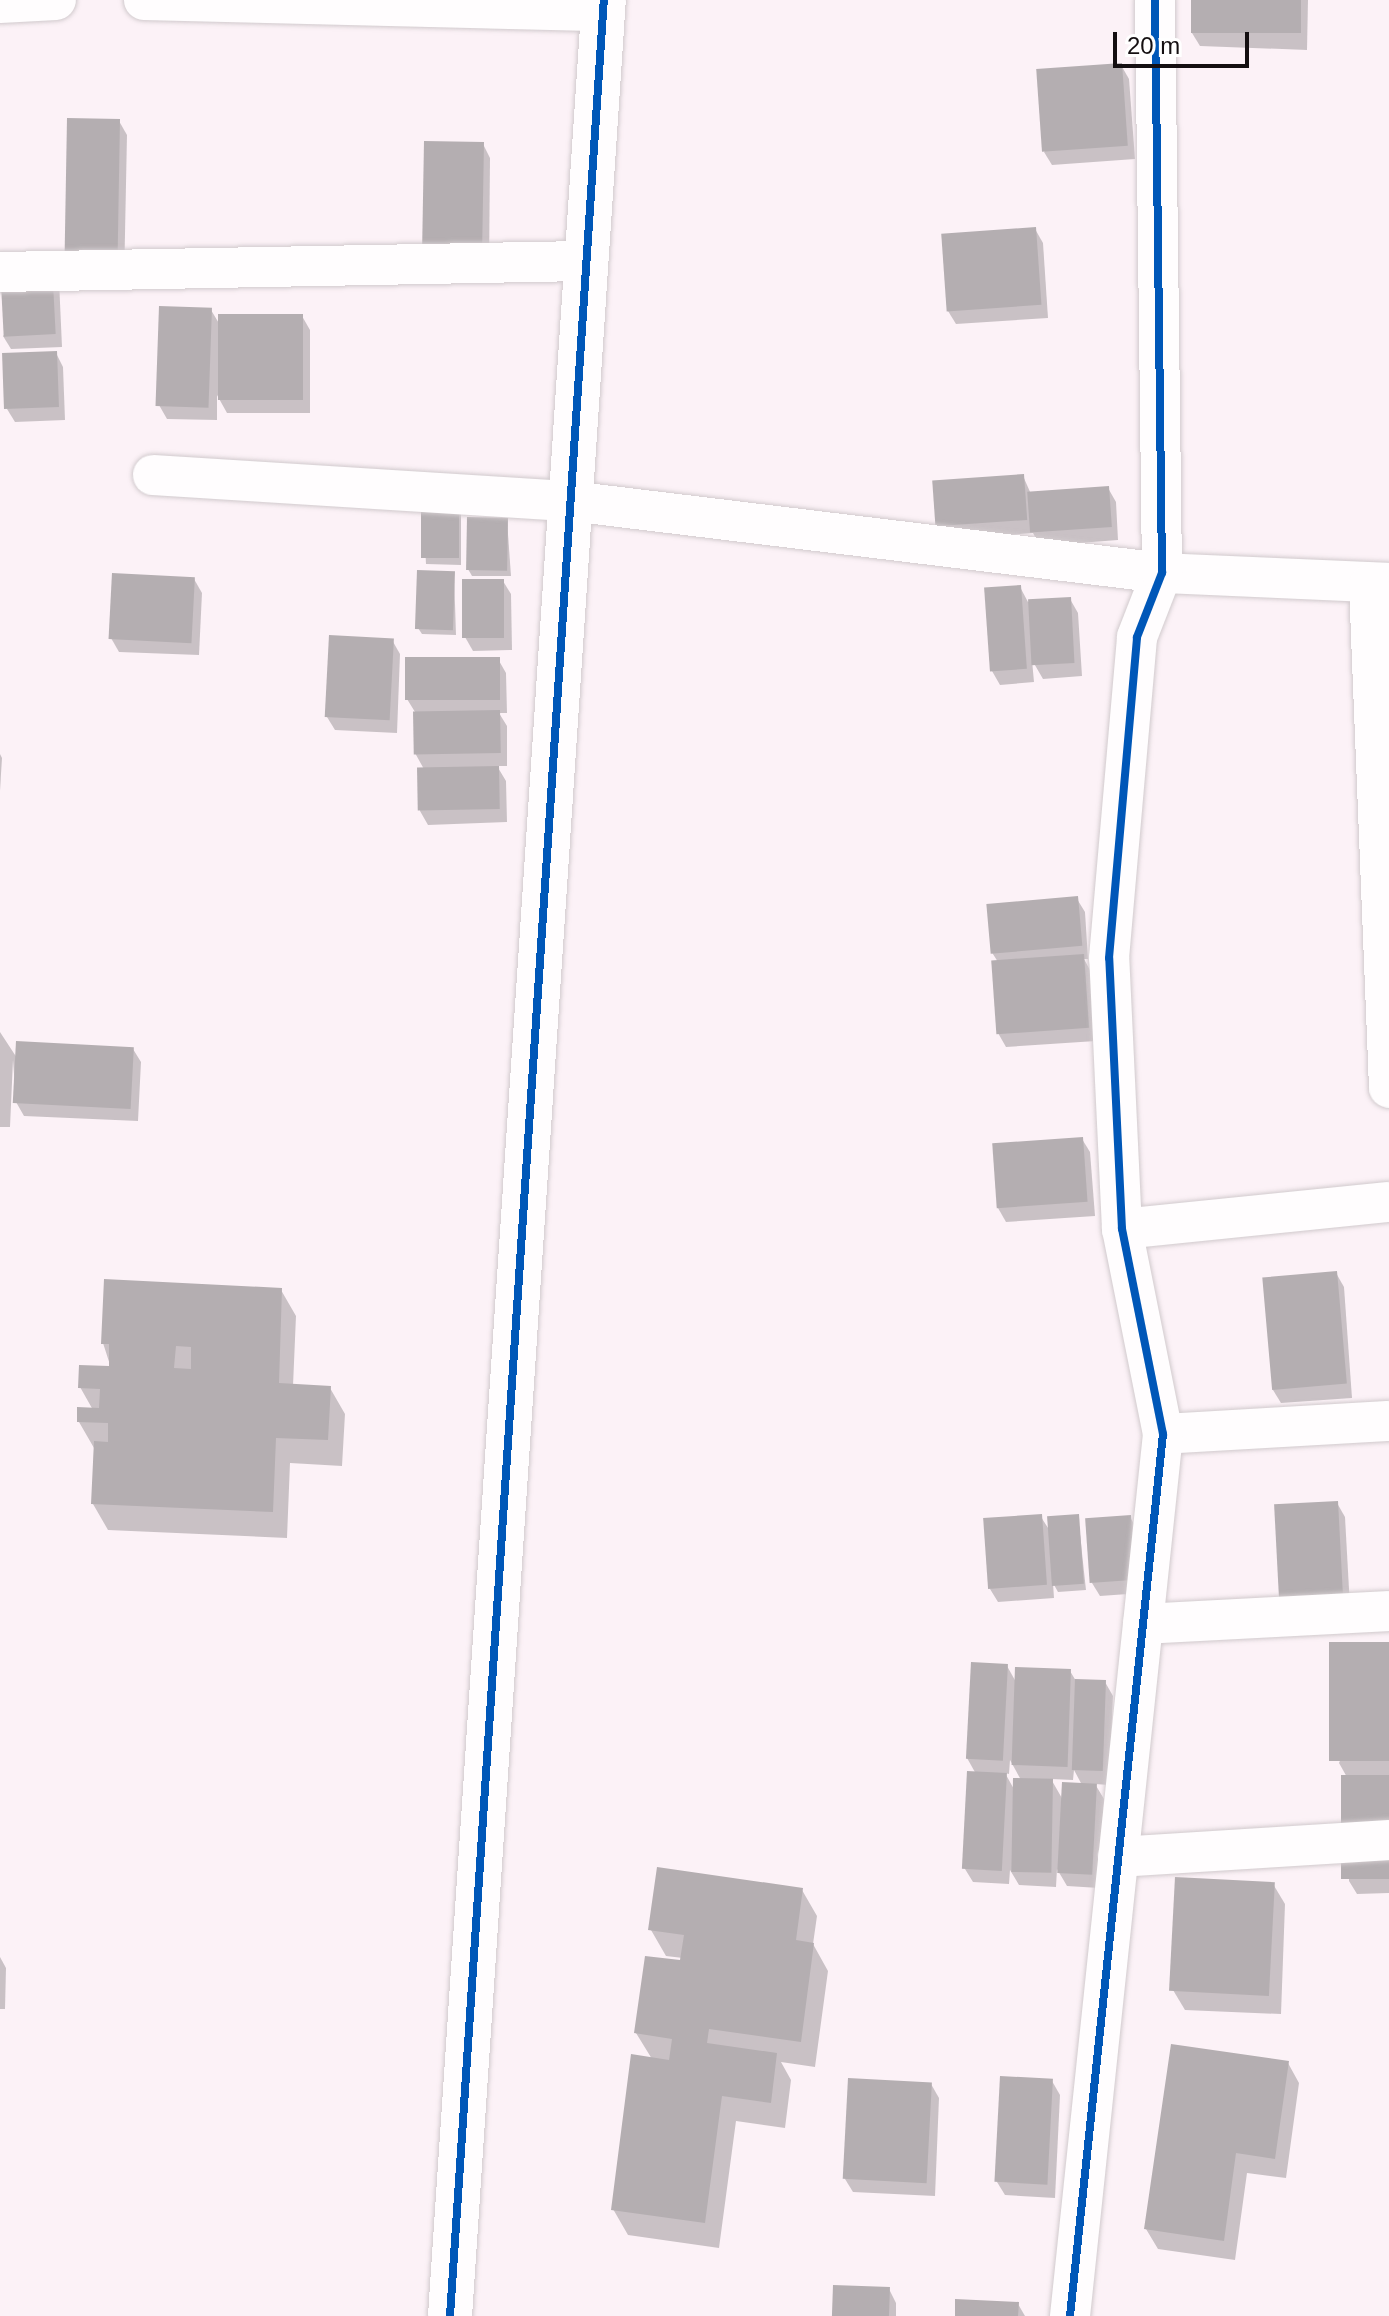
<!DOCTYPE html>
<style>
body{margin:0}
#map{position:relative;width:1389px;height:2316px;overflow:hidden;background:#fcf2f7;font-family:Arial,sans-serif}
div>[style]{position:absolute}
.shadow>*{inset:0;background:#0003}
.building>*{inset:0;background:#b4aeb1;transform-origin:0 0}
.roads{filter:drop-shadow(0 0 2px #d1cacd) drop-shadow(0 0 2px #d1cacd)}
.minor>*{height:40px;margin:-20px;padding:0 20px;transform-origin:20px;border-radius:20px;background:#fffdfe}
.tertiary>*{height:44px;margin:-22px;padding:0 22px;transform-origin:22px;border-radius:22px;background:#fffdfe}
.cycleway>*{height:8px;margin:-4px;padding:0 4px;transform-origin:4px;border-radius:4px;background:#0057b8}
span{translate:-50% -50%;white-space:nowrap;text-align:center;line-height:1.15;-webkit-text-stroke:6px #fff;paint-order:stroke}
.scale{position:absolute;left:1113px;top:32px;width:136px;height:36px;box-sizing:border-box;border:4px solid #140f11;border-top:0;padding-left:10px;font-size:24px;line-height:28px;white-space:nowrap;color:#140f11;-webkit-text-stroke:6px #fff;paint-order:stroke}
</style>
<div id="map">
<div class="shadow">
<i style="clip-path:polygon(1193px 0,1308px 0,1307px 50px,1200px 46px,1192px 33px)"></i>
<i style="clip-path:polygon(1121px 65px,1129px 79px,1135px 159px,1052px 165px,1044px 152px)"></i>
<i style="clip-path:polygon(119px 121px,127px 135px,124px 283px,75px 282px)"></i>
<i style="clip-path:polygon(483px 144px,490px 158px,489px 269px,431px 268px)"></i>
<i style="clip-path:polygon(1035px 229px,1043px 243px,1048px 318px,956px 324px,948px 311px)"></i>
<i style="clip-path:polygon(59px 280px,62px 347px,11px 349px,3px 336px)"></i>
<i style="clip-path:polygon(211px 310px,220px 325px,302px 316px,310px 330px,310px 413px,227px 413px,217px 395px,217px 420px,167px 419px,159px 405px)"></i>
<i style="clip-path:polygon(56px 353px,63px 367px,65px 420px,15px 422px,7px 409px)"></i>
<i style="clip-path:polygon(1023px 476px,1031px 494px,1108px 488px,1116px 502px,1118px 540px,1040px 546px,1033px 533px,944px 540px,937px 527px)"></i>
<i style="clip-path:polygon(423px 506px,461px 512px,461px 565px,426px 564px)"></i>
<i style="clip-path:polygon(507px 520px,511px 576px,472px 576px,468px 569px)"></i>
<i style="clip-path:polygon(454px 573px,456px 635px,422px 634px,418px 628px)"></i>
<i style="clip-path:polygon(194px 579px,202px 593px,199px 655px,119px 652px,111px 638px)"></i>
<i style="clip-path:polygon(503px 581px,511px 594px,512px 650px,473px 651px,465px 637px)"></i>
<i style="clip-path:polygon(1020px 587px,1028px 602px,1070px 599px,1078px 613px,1082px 676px,1043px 679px,1032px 660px,1034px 682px,1000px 685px,992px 671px)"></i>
<i style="clip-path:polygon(392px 640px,400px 654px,397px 733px,335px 730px,327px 717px)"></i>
<i style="clip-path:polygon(498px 659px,506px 673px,507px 713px,499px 713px,507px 726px,507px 766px,497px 766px,506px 781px,507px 822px,428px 825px,420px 811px,425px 771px,415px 753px,415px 712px,407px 699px)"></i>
<i style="clip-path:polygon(0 754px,2px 758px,0 791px)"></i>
<i style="clip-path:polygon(1077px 899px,1085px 912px,1088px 959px,1084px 959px,1090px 970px,1096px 1041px,1006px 1047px,998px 1033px,998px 962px,991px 951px)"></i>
<i style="clip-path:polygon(0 1032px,17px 1058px,133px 1049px,141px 1062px,138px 1121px,24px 1116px,16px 1102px,13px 1060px,10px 1127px,0 1127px)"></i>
<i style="clip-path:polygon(1082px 1139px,1090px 1152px,1095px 1216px,1006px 1222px,998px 1208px)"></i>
<i style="clip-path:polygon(1336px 1273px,1344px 1287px,1352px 1398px,1281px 1403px,1273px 1390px)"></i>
<i style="clip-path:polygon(281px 1290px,296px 1316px,293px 1386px,330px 1388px,345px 1414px,342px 1466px,290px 1463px,287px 1538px,108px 1530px,93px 1504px,94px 1448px,79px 1422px,93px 1410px,80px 1387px,111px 1368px,103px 1343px)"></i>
<i style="clip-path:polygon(1337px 1503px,1345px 1517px,1351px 1625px,1290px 1628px)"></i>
<i style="clip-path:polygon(1078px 1516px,1086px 1590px,1058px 1592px,1053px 1583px,1054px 1598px,998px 1602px,990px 1589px,1041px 1517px,1050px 1531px)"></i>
<i style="clip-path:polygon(1130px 1517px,1138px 1531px,1142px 1593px,1100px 1596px,1092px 1583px)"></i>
<i style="clip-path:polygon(1389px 1644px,1389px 1893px,1357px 1894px,1349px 1881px,1348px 1779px,1339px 1763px)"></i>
<i style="clip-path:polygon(evenodd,1007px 1666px,1016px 1682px,1070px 1671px,1076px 1681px,1105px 1682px,1113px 1696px,1109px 1785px,1095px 1784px,1104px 1799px,1099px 1888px,1067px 1886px,1057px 1869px,1056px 1887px,1019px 1885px,1010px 1870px,1009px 1884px,973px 1882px,965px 1869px,976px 1774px,967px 1758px,1007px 1666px,1010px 1760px,1021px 1780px,1015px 1791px,1005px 1773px,1009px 1774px,1010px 1760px,1007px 1666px,1074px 1770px,1082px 1785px,1063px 1800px,1051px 1779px,1073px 1780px,1074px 1770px)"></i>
<i style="clip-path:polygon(1273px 1884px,1285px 1904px,1281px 2014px,1185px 2010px,1173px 1990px)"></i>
<i style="clip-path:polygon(802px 1890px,817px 1916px,813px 1944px,828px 1971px,815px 2067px,781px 2062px,791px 2080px,785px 2128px,736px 2121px,719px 2248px,628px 2235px,613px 2209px,652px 2059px,636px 2033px,683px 1958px,666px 1956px,651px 1930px)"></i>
<i style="clip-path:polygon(0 1957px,6px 1968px,5px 2009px,0 2009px)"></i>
<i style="clip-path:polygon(1288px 2063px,1299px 2083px,1286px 2178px,1247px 2173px,1235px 2260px,1158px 2249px,1146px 2229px)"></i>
<i style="clip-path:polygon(1052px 2081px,1060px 2095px,1055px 2198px,1005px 2195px,997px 2182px)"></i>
<i style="clip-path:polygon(931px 2084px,939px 2098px,935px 2196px,853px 2192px,845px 2179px)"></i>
<i style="clip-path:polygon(889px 2289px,896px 2303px,896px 2316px,834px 2316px)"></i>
<i style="clip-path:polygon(1018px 2304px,1025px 2316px,957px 2316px)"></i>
</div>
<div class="building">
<i style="left:1191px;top:0;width:110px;height:33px"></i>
<i style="left:1122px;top:63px;width:83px;height:86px;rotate:86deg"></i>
<i style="left:67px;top:118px;width:53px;height:151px;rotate:1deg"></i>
<i style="left:424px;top:141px;width:60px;height:114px;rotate:1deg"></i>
<i style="left:1036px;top:227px;width:78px;height:95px;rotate:86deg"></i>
<i style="left:52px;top:264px;width:70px;height:52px;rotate:87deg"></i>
<i style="left:159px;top:306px;width:53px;height:100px;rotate:2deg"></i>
<i style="left:218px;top:314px;width:85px;height:86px"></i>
<i style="left:57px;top:351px;width:56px;height:55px;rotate:88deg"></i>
<i style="left:1024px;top:474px;width:46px;height:92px;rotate:86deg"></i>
<i style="left:1109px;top:486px;width:41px;height:82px;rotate:86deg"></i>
<i style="left:421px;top:504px;width:38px;height:54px"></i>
<i style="left:467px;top:517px;width:41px;height:53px;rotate:1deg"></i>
<i style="left:417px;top:570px;width:38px;height:59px;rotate:2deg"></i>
<i style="left:112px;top:573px;width:83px;height:66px;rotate:3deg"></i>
<i style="left:462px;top:579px;width:42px;height:59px"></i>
<i style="left:1021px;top:585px;width:84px;height:37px;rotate:86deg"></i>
<i style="left:1071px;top:597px;width:66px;height:43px;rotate:87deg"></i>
<i style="left:329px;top:635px;width:65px;height:82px;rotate:3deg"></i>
<i style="left:500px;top:657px;width:43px;height:95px;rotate:90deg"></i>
<i style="left:500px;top:710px;width:43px;height:87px;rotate:89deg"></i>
<i style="left:499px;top:766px;width:43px;height:82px;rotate:89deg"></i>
<i style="left:1078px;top:896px;width:50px;height:92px;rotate:85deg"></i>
<i style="left:1084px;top:954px;width:74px;height:93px;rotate:86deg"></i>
<i style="left:16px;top:1041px;width:118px;height:62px;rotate:3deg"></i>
<i style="left:1083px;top:1137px;width:65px;height:91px;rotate:86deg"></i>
<i style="left:1337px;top:1271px;width:113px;height:75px;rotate:85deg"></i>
<i style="clip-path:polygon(evenodd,104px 1279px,282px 1288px,279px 1383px,331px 1386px,328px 1440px,276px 1438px,273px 1512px,91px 1504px,94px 1441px,108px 1442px,108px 1423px,77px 1422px,77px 1407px,99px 1408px,100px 1389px,78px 1388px,79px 1365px,109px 1366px,109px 1344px,101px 1344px,104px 1279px,176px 1346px,191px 1347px,191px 1369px,174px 1368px,176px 1346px)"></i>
<i style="left:1338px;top:1501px;width:111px;height:64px;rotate:87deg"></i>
<i style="left:1042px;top:1514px;width:71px;height:59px;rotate:86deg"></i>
<i style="left:1079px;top:1514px;width:70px;height:32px;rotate:86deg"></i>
<i style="left:1131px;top:1515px;width:65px;height:46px;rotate:86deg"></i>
<i style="left:1389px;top:1642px;width:119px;height:60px;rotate:90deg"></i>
<i style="left:971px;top:1662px;width:37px;height:97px;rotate:3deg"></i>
<i style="left:1015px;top:1667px;width:56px;height:98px;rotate:2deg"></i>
<i style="left:1075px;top:1679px;width:31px;height:91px;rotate:2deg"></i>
<i style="left:967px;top:1771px;width:40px;height:98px;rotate:3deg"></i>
<i style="left:1389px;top:1775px;width:104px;height:48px;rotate:90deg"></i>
<i style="left:1013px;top:1778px;width:40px;height:94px;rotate:1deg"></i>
<i style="left:1062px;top:1782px;width:35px;height:91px;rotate:3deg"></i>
<i style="clip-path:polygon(657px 1867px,803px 1888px,796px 1940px,814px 1943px,801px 2042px,709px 2029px,707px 2043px,777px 2053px,771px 2103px,722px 2096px,705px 2223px,611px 2210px,631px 2054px,669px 2060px,672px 2039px,634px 2033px,645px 1956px,680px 1960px,684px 1935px,648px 1930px)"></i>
<i style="left:1175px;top:1877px;width:100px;height:114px;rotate:3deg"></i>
<i style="clip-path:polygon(1171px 2044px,1289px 2061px,1275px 2159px,1236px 2153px,1224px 2241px,1144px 2229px)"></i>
<i style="left:1000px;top:2076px;width:53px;height:106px;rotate:3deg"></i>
<i style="left:848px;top:2078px;width:84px;height:101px;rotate:3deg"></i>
<i style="left:833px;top:2285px;width:57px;height:31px;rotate:2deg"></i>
<i style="clip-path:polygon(955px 2299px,1019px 2302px,1018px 2316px,955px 2316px)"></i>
</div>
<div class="roads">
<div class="minor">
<i style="left:144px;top:0;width:459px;rotate:1.4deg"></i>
<i style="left:0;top:3px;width:56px;rotate:-3.1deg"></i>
<i style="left:0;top:272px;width:586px;rotate:-1.08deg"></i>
<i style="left:153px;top:475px;width:418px;rotate:3.6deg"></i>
<i style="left:570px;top:501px;width:596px;rotate:6.93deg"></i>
<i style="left:1162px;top:573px;width:227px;rotate:2.5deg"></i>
<i style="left:1369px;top:585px;width:503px;rotate:87.72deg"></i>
<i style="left:1122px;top:1229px;width:268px;rotate:-5.8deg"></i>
<i style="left:1163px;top:1434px;width:226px;rotate:-3.3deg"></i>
<i style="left:1143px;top:1624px;width:246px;rotate:-3deg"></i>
<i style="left:1118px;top:1857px;width:272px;rotate:-3.6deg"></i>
<i style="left:1070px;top:2316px;width:887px;rotate:-83.98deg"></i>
<i style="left:1163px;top:1434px;width:209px;rotate:-101.3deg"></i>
<i style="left:1122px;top:1229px;width:271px;rotate:-92.7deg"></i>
<i style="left:1109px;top:958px;width:322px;rotate:-85deg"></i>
<i style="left:1137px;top:637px;width:69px;rotate:-68.7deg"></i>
<i style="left:1162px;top:573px;width:573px;rotate:-90.7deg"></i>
</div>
<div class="tertiary">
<i style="left:450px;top:2316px;width:2321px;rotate:-86.2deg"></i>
</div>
</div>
<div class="cycleway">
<i style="left:450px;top:2316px;width:2321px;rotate:-86.2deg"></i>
<i style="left:1070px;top:2316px;width:887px;rotate:-83.98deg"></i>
<i style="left:1163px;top:1434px;width:209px;rotate:-101.3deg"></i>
<i style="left:1122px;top:1229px;width:271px;rotate:-92.7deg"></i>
<i style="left:1109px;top:958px;width:322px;rotate:-85deg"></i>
<i style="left:1137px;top:637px;width:69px;rotate:-68.7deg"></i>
<i style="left:1162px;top:573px;width:573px;rotate:-90.7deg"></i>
</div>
<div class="scale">20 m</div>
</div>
